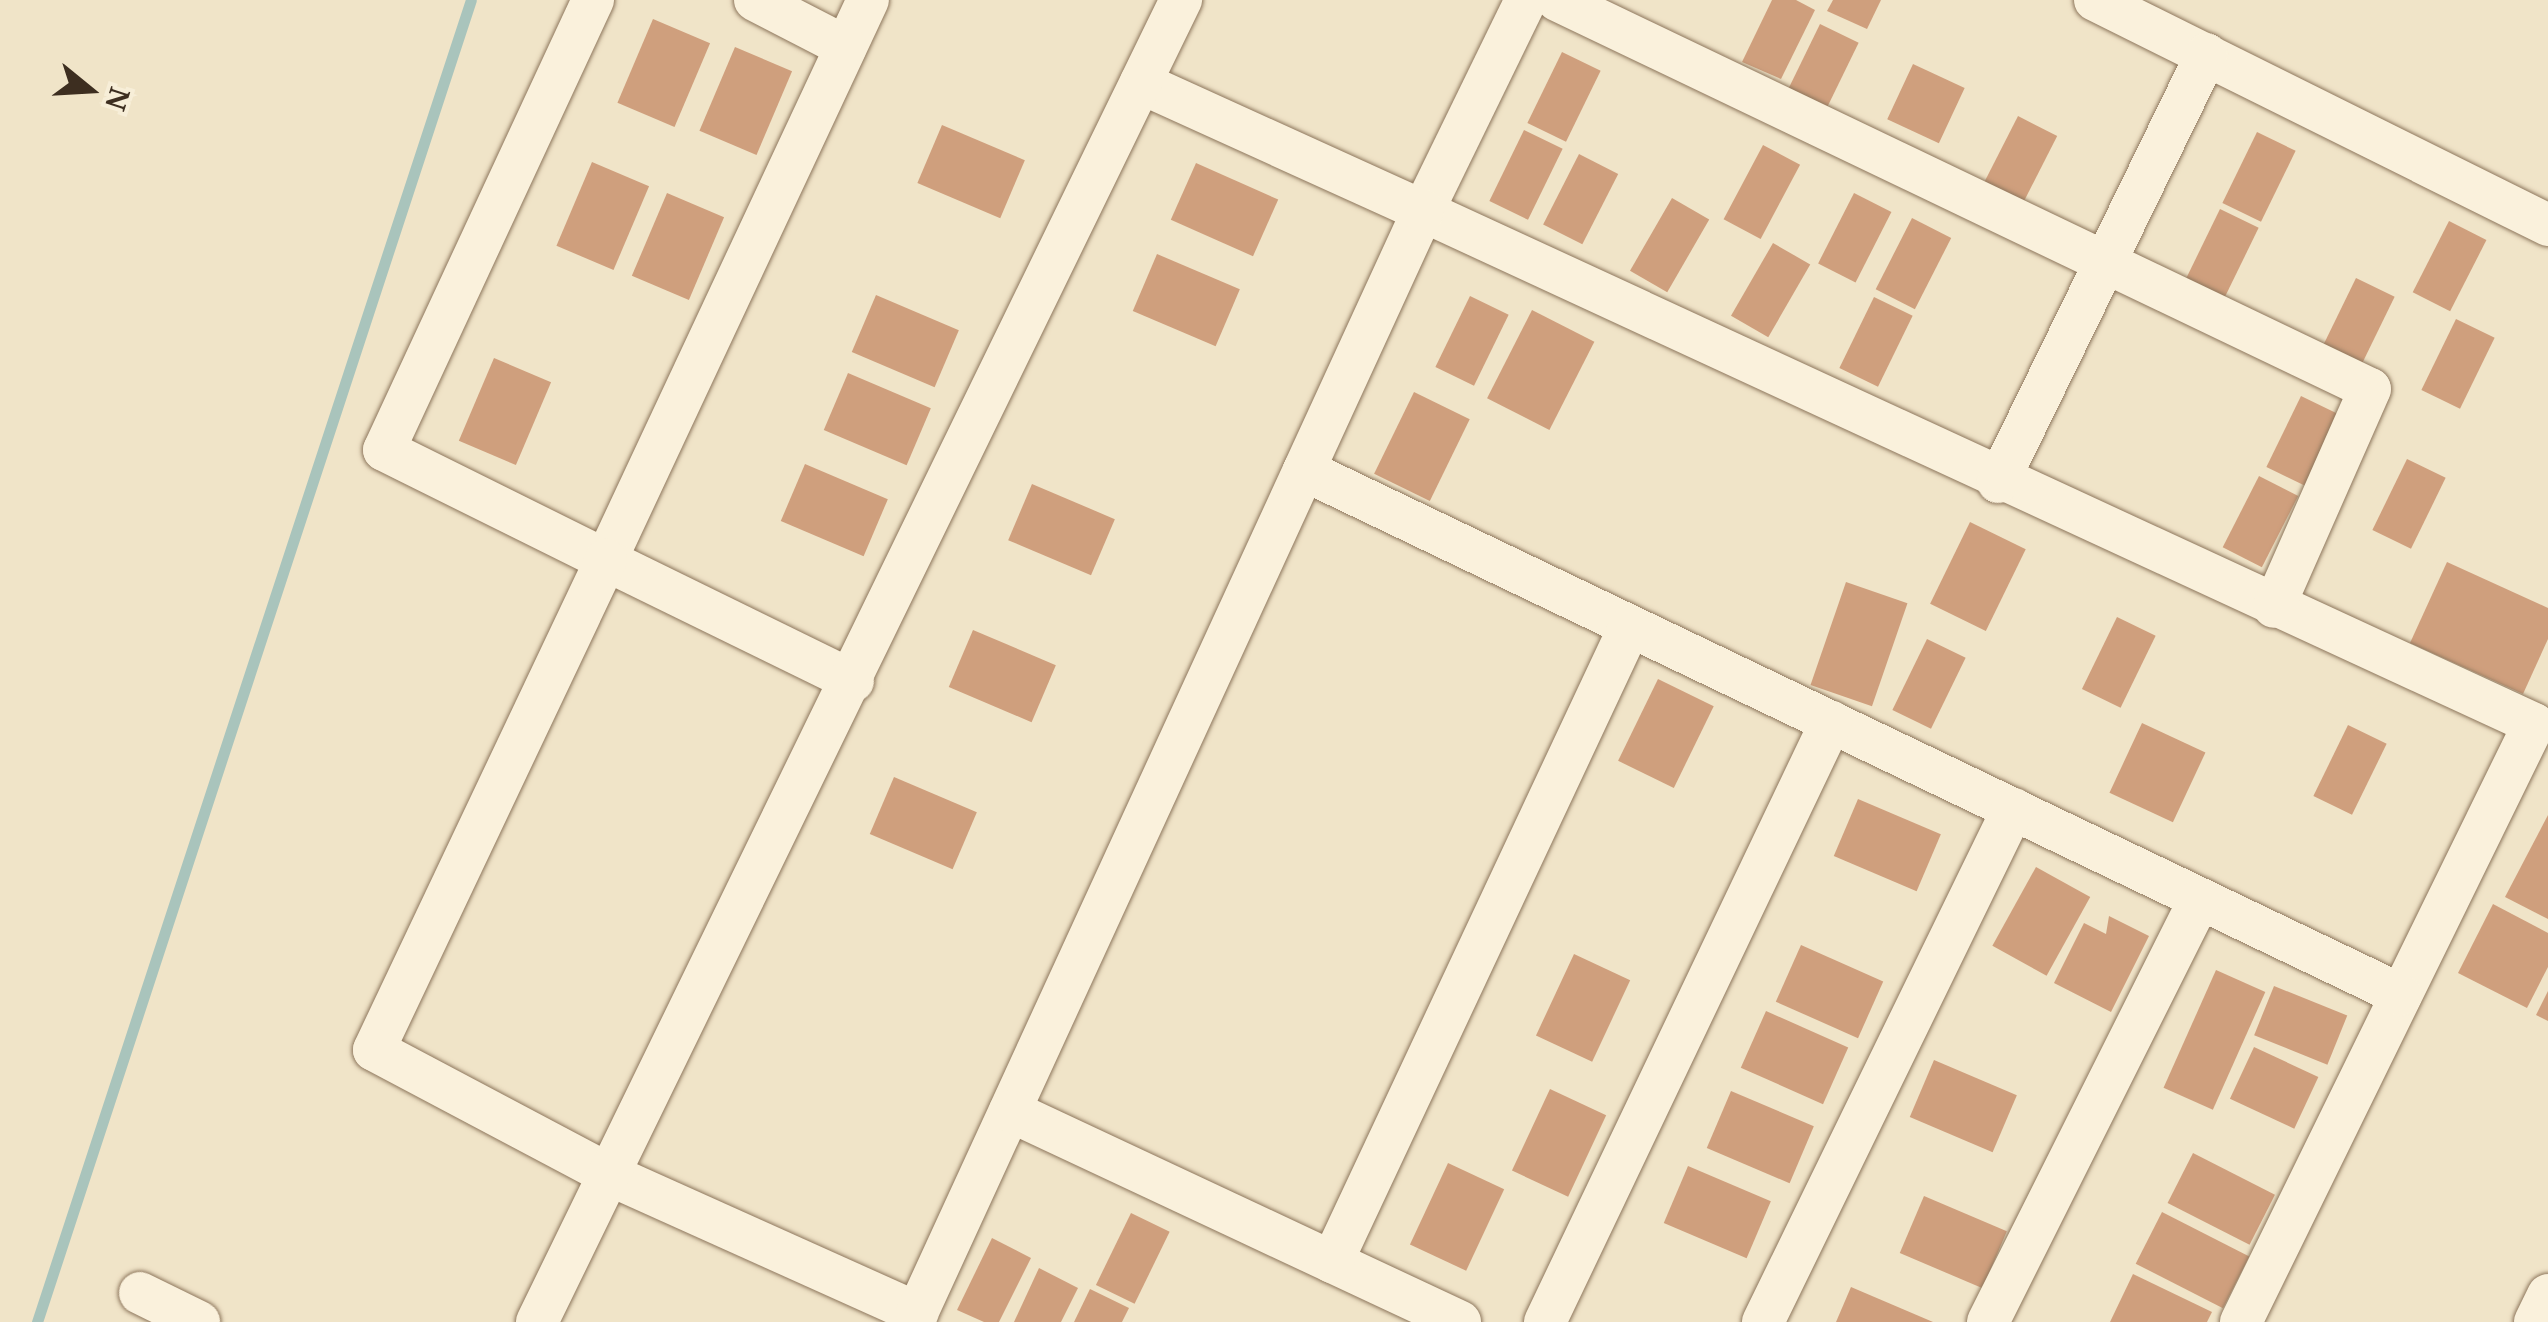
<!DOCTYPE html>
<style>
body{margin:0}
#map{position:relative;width:2548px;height:1322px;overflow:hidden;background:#f0e4c8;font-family:"Noto Serif",serif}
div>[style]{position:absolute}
.stream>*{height:11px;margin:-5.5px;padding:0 5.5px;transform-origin:5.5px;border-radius:5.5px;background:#a9c4bc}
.building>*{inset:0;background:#cf9f7d;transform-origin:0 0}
.roads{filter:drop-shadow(0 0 2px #8d765c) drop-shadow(0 0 2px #8d765c)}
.minor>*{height:42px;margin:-21px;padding:0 21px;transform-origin:21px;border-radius:21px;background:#faf1dc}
span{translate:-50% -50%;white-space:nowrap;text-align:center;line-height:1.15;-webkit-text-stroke:8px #f7eed8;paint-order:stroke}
.north{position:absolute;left:40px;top:40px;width:100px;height:100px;-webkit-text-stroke:8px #f7eed8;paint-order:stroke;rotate:108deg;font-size:28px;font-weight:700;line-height:40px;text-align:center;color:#3d2e20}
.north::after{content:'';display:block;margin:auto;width:35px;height:45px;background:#3d2e20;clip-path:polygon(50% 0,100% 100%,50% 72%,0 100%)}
</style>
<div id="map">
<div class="stream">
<i style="left:37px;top:1322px;width:1391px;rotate:-71.83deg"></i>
</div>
<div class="building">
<i style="clip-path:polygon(1772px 0,1796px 0,1815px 10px,1781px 79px,1742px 62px)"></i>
<i style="clip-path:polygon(1833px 0,1881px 0,1867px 29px,1827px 11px)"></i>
<i style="left:653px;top:19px;width:62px;height:91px;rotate:23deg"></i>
<i style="left:1820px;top:24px;width:43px;height:79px;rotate:26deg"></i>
<i style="left:735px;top:47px;width:62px;height:91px;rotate:23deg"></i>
<i style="left:1562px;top:52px;width:43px;height:79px;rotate:26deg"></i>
<i style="left:1913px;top:64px;width:57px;height:61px;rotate:25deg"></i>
<i style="left:2018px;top:116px;width:44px;height:80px;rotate:27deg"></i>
<i style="left:942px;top:125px;width:90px;height:63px;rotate:23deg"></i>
<i style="left:1524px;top:130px;width:43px;height:79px;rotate:26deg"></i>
<i style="left:2257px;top:132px;width:43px;height:79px;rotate:26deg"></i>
<i style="left:1763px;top:145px;width:42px;height:84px;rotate:28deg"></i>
<i style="left:1579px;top:154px;width:44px;height:79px;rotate:27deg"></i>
<i style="left:592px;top:162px;width:62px;height:91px;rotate:23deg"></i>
<i style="left:1196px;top:163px;width:90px;height:62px;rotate:24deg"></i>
<i style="left:667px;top:193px;width:62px;height:90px;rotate:23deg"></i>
<i style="left:1854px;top:193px;width:42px;height:79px;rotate:27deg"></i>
<i style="left:1672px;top:198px;width:43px;height:84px;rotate:30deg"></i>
<i style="left:2220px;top:209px;width:43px;height:79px;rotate:26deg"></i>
<i style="left:1912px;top:218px;width:44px;height:80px;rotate:27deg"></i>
<i style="left:2449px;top:221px;width:42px;height:80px;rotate:27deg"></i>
<i style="left:1773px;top:243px;width:43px;height:84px;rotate:30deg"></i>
<i style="left:1157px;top:254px;width:90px;height:62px;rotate:23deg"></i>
<i style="left:2356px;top:278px;width:43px;height:79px;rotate:26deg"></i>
<i style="left:876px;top:295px;width:90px;height:62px;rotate:23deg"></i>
<i style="left:1470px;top:296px;width:43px;height:79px;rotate:26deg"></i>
<i style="left:1874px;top:297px;width:43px;height:79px;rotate:26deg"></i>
<i style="left:1532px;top:310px;width:70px;height:99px;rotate:27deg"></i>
<i style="left:2456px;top:319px;width:43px;height:79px;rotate:26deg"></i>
<i style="left:494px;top:358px;width:62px;height:90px;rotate:23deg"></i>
<i style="left:848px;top:373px;width:90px;height:62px;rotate:23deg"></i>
<i style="left:1414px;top:392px;width:62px;height:91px;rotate:26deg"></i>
<i style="left:2301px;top:396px;width:43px;height:79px;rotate:26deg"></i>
<i style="left:2407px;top:459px;width:43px;height:79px;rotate:26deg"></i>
<i style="left:805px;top:464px;width:90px;height:62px;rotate:23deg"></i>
<i style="left:2259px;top:476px;width:44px;height:80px;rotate:27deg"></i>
<i style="left:1032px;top:484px;width:90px;height:61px;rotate:23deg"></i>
<i style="left:1970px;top:522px;width:62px;height:91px;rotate:26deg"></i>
<i style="clip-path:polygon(2447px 562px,2548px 608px,2548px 639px,2523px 694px,2410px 643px)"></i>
<i style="left:1846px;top:582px;width:65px;height:109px;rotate:19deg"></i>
<i style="left:2117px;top:617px;width:43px;height:80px;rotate:26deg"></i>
<i style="left:973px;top:630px;width:90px;height:62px;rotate:23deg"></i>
<i style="left:1927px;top:639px;width:43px;height:79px;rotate:26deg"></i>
<i style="left:1658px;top:679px;width:62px;height:91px;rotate:26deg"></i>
<i style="left:2142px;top:723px;width:70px;height:77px;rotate:25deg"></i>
<i style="left:2348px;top:725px;width:43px;height:79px;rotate:26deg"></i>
<i style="left:894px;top:777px;width:90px;height:62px;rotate:23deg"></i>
<i style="left:1858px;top:799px;width:90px;height:62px;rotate:23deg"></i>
<i style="clip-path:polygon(2548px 815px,2548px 919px,2505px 897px)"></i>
<i style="left:2036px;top:867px;width:62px;height:90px;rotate:29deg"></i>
<i style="clip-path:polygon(2493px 904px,2548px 933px,2548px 967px,2527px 1008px,2458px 973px)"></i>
<i style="clip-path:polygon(2109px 916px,2149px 936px,2111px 1012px,2054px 983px,2084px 923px,2106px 934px)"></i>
<i style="left:1801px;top:945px;width:90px;height:62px;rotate:24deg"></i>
<i style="left:1574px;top:954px;width:62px;height:90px;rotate:25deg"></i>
<i style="left:2216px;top:970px;width:54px;height:129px;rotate:24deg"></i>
<i style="left:2274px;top:986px;width:79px;height:53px;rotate:22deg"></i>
<i style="clip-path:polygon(2548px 991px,2548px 1021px,2536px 1015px)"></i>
<i style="left:1766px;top:1011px;width:90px;height:62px;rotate:24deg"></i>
<i style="left:2254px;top:1047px;width:71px;height:57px;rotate:25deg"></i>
<i style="left:1934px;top:1060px;width:90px;height:62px;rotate:23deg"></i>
<i style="left:1550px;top:1089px;width:62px;height:90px;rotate:25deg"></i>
<i style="left:1731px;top:1091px;width:90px;height:62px;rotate:23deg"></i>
<i style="left:2193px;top:1153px;width:92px;height:56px;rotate:27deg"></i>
<i style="left:1448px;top:1163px;width:62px;height:90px;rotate:25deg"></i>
<i style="left:1688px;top:1166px;width:90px;height:62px;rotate:23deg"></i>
<i style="left:1924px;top:1196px;width:90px;height:62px;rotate:23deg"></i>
<i style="left:2162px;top:1212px;width:98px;height:58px;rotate:27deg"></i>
<i style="left:1131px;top:1213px;width:43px;height:80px;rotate:26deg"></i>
<i style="clip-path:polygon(992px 1238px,1031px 1258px,999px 1322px,984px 1322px,957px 1310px)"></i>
<i style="clip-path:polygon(1039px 1268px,1078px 1288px,1061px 1322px,1014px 1322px)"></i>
<i style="clip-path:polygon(2133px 1274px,2212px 1312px,2207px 1322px,2110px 1322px)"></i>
<i style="clip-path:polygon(1851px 1287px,1933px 1322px,1836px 1322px)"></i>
<i style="clip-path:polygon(1090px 1289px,1129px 1308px,1122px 1322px,1074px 1322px)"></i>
</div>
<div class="roads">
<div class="minor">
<i style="left:593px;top:0;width:496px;rotate:114.9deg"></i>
<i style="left:384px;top:450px;width:248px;rotate:26.4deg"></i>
<i style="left:606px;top:560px;width:618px;rotate:-64.93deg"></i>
<i style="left:755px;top:0;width:102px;rotate:27.3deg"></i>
<i style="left:1526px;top:0;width:235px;rotate:116deg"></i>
<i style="left:1423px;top:211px;width:1224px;rotate:24.78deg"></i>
<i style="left:2534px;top:724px;width:666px;rotate:116.1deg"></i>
<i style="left:1557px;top:0;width:901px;rotate:25.57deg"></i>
<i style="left:2370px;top:389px;width:238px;rotate:113.8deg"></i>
<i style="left:2095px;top:0;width:506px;rotate:26.41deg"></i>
<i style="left:1304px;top:470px;width:1216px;rotate:25.57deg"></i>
<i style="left:1998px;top:482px;width:476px;rotate:-64deg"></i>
<i style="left:853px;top:681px;width:275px;rotate:-153.9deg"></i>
<i style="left:606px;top:560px;width:542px;rotate:115.34deg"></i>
<i style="left:374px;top:1050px;width:267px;rotate:27.9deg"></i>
<i style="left:610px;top:1175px;width:337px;rotate:24.2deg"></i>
<i style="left:917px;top:1313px;width:1213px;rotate:-65.34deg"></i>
<i style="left:1423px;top:211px;width:310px;rotate:-155.6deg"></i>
<i style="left:1010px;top:1111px;width:497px;rotate:25.1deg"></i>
<i style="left:1332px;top:1262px;width:702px;rotate:-64.89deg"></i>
<i style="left:140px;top:1293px;width:66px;rotate:26.2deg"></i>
<i style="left:537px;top:1322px;width:1471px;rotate:-64.03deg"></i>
<i style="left:1545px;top:1322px;width:665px;rotate:-64.51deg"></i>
<i style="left:1763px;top:1322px;width:571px;rotate:-64.02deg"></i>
<i style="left:1988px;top:1322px;width:473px;rotate:-63.4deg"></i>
<i style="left:2535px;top:1322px;width:30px;rotate:-64deg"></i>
</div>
</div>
<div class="north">N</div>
</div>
